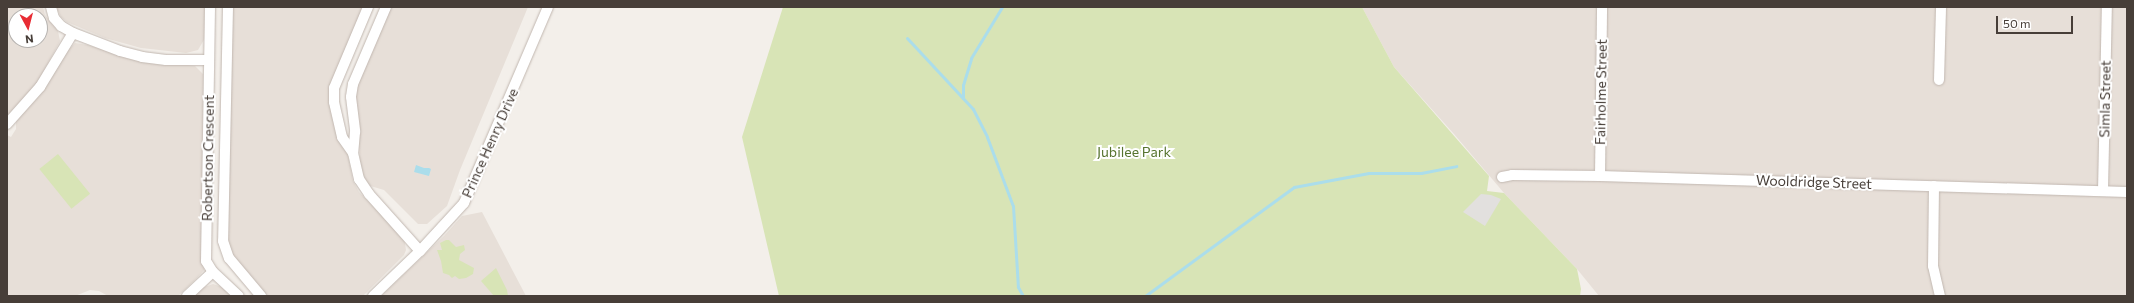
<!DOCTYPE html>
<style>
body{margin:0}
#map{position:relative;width:2134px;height:303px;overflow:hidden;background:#f3efea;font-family:Commissioner,sans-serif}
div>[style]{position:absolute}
.residential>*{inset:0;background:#e7dfd8}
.green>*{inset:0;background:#d8e4b6;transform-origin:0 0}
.parking>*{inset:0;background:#e2e0de}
.water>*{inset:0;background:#abddeb}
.stream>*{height:3px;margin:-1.5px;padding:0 1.5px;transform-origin:1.5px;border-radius:1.5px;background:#abddeb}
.roads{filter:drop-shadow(0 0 1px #c1b7b0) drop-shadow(0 0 1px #c1b7b0)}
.minor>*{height:10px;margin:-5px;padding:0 5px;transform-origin:5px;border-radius:5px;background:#fff}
span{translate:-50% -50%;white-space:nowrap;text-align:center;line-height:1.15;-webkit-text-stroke:4px #fff;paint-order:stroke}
.street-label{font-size:14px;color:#473e38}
.park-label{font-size:14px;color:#577430}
.frame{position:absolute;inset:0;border:8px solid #473e38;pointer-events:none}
.north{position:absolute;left:8px;top:8px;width:40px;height:40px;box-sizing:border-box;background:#fff;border:1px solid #b5b2af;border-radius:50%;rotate:173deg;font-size:11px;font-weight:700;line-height:16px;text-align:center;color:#473e38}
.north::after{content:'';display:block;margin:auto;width:14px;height:18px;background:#e82c34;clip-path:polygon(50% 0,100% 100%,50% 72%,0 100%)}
.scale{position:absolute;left:1996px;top:16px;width:77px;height:18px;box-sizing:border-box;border:2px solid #473e38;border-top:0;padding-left:5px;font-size:12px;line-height:14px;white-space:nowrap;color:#473e38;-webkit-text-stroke:3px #fff;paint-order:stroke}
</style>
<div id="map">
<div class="residential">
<i style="clip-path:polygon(evenodd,7px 7px,43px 7px,45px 15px,58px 31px,60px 41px,36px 86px,7px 116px,7px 7px,16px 16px,40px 16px,40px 40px,16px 40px,16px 16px)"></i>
<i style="clip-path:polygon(56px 7px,206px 7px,205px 38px,198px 50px,186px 53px,141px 48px,105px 38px,67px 22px,61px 17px)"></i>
<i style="clip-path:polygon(232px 7px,363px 7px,333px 78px,353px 181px,359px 192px,404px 238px,406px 250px,404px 255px,363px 296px,268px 296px,237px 263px,228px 243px)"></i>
<i style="clip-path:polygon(391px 7px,528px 7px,460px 170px,447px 206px,427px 224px,418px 224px,384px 190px,367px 185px,360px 165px,358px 115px,355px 103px,355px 92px)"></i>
<i style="clip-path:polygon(1362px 7px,2127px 7px,2127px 296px,1599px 296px,1577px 269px,1504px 193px,1454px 134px,1394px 67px)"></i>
<i style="clip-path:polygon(75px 43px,88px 45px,126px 57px,195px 66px,203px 74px,202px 211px,205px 265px,204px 270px,196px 279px,178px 296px,108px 296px,99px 291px,90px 290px,75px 296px,7px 296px,7px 135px,11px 137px,16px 129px,16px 121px,40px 95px,68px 50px)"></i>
<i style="clip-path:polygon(482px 212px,526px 296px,381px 296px,444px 236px,462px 216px)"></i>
<i style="clip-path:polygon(213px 284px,222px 287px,232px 296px,194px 296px,202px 288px)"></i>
</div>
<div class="green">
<i style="clip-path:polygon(783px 7px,1362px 7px,1394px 67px,1489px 176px,1487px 191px,1504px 193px,1577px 269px,1581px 289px,1580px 296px,779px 296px,742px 137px)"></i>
<i style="left:58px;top:154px;width:51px;height:24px;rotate:51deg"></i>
<i style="clip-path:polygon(446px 240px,449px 240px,456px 247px,464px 245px,465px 250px,460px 254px,459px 260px,474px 268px,473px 274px,466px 278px,459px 279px,455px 276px,452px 278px,449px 275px,443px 273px,441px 261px,437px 250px,442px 250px,440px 243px)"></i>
<i style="clip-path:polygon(496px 268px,507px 290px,508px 296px,494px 296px,481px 281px)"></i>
</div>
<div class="parking">
<i style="clip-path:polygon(1481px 194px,1491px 195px,1501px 199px,1485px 226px,1463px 212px)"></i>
</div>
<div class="water">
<i style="clip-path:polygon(416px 165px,424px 168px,429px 168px,431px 169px,429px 176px,414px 172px)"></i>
</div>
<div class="stream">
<i style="left:907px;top:38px;width:97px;rotate:47.1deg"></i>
<i style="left:973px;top:109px;width:31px;rotate:63deg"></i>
<i style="left:987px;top:137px;width:74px;rotate:69.4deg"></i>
<i style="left:1013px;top:206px;width:81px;rotate:86.5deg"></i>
<i style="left:1018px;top:287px;width:10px;rotate:61deg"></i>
<i style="left:963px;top:98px;width:13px;rotate:-90deg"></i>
<i style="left:963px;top:85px;width:28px;rotate:-73deg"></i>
<i style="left:971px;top:58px;width:60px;rotate:-58.7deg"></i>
<i style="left:1145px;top:296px;width:185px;rotate:-36.2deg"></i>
<i style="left:1294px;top:187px;width:76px;rotate:-10.6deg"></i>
<i style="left:1369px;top:173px;width:52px"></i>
<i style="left:1421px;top:173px;width:36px;rotate:-11deg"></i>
</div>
<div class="roads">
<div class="minor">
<i style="left:51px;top:7px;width:11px;rotate:75deg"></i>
<i style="left:54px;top:18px;width:11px;rotate:49deg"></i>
<i style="left:61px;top:26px;width:14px;rotate:30deg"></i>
<i style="left:73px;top:33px;width:50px;rotate:21deg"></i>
<i style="left:120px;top:51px;width:23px;rotate:15deg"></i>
<i style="left:142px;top:57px;width:24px;rotate:7deg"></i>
<i style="left:166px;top:60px;width:43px"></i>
<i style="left:210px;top:7px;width:254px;rotate:90.9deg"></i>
<i style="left:206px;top:261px;width:13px;rotate:58deg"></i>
<i style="left:213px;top:272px;width:35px;rotate:43deg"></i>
<i style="left:228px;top:7px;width:234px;rotate:91.2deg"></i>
<i style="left:223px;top:241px;width:18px;rotate:71deg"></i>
<i style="left:229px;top:258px;width:50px;rotate:49.9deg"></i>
<i style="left:386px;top:7px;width:84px;rotate:113.2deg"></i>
<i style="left:353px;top:84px;width:13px;rotate:99deg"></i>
<i style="left:351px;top:97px;width:35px;rotate:83deg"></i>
<i style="left:355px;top:132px;width:21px;rotate:95deg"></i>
<i style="left:353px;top:153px;width:27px;rotate:77deg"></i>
<i style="left:359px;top:179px;width:18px;rotate:56deg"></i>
<i style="left:369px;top:194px;width:76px;rotate:48.2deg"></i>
<i style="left:1939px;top:80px;width:73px;rotate:-88.4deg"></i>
<i style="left:7px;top:124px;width:50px;rotate:-48.3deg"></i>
<i style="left:40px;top:87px;width:63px;rotate:-58.6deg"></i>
<i style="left:353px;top:153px;width:19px;rotate:-125deg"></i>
<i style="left:342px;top:137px;width:36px;rotate:-103deg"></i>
<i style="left:334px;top:102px;width:14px;rotate:-90deg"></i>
<i style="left:334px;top:88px;width:88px;rotate:-67.2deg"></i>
<i style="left:1600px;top:176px;width:169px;rotate:-89.3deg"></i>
<i style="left:1502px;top:177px;width:10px;rotate:-11deg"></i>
<i style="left:1512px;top:175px;width:88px;rotate:0.7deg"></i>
<i style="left:1600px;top:176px;width:527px;rotate:1.74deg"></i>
<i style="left:1934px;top:186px;width:80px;rotate:90.7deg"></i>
<i style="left:1933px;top:266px;width:31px;rotate:77deg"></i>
<i style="left:2103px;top:191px;width:184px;rotate:-88.8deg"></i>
<i style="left:187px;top:296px;width:35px;rotate:-43deg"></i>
<i style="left:373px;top:296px;width:65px;rotate:-43.8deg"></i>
<i style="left:420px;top:251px;width:65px;rotate:-47.5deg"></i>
<i style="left:464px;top:203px;width:213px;rotate:-66.8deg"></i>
</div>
</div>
<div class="street-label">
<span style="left:1601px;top:92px;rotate:-89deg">Fairholme Street</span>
<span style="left:2105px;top:99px;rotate:-89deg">Simla Street</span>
<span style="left:490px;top:143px;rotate:-66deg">Prince Henry Drive</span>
<span style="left:208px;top:158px;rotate:-89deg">Robertson Crescent</span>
<span style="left:1814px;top:182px;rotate:2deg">Wooldridge Street</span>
</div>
<div class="park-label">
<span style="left:1134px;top:152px">Jubilee Park</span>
</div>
<div class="frame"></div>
<div class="north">N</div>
<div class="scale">50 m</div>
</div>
